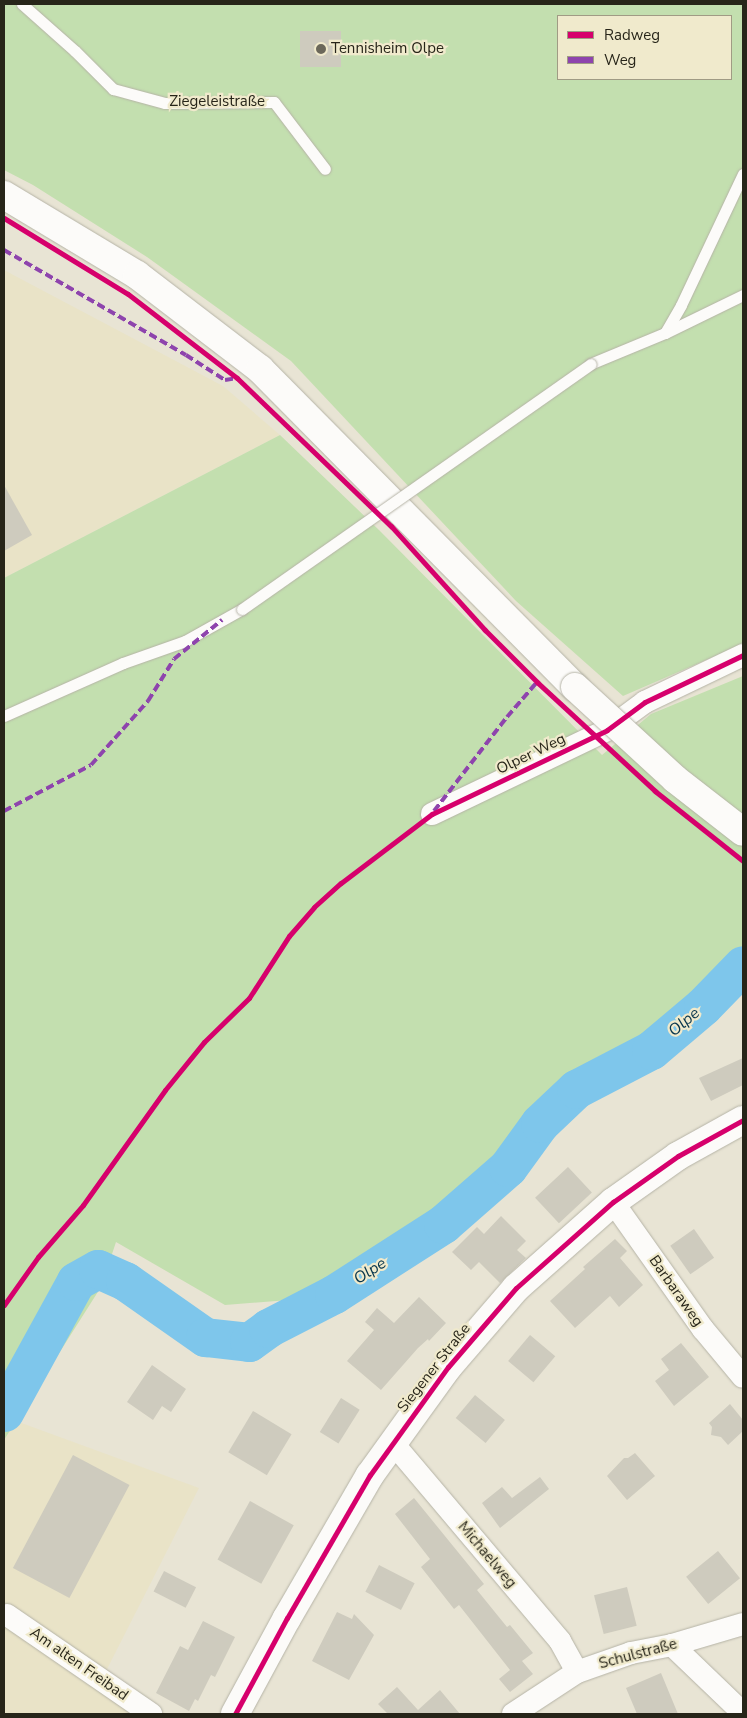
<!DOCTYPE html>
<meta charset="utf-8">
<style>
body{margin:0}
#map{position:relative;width:747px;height:1718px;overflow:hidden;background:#e8e4d4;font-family:"Nunito Sans",sans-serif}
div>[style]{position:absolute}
.built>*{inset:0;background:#e9e3c7}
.green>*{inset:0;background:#c3dfaf}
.river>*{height:39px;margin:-19.5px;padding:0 19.5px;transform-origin:19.5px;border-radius:19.5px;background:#7ec6eb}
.building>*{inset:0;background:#cecbbe;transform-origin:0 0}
.roads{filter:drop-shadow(0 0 1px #b5b3a6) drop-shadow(0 0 1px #b5b3a6)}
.lane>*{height:11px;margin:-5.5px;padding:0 5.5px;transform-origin:5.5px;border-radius:5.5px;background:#fcfbf9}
.street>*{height:22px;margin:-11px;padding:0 11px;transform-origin:11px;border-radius:11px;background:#fcfbf9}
.secondary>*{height:28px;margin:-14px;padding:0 14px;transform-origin:14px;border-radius:14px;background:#fcfbf9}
.primary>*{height:28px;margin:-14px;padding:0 14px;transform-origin:14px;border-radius:14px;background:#fcfbf9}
.bridges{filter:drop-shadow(0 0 1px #b5b3a6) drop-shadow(0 0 1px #b5b3a6)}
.lane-bridge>*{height:11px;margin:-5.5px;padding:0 5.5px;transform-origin:5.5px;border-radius:5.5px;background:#fcfbf9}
.primary-bridge>*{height:28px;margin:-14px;padding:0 14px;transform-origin:14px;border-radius:14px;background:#fcfbf9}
.quiet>*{height:4px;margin-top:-2px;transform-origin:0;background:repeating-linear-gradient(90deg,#8e44ad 0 8px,transparent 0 12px)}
.cycleway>*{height:5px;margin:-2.5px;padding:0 2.5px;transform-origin:2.5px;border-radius:2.5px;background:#d6006c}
.dots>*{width:14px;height:14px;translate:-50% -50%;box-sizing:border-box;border:2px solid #f0eacc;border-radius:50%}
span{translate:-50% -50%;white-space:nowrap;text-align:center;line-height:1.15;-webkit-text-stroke:4.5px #f0eacc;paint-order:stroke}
.poi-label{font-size:15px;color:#272519}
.left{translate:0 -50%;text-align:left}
.street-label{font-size:15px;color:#272519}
.water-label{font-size:16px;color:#06354d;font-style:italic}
.frame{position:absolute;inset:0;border:5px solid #272519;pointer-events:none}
.legend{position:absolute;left:557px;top:15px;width:175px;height:65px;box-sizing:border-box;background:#f0eacc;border:1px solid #a09b84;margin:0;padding:6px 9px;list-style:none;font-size:15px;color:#272519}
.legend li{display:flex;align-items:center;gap:10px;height:25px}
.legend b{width:25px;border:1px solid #a09b84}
</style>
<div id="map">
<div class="built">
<i style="clip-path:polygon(4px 270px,223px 386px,280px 435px,4px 578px)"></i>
<i style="clip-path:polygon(16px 1421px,199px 1488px,102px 1679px,151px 1714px,4px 1714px,4px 1440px)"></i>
</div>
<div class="green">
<i style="clip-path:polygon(evenodd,4px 4px,743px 4px,743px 644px,623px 696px,516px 601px,291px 361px,147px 257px,33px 185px,4px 170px,4px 4px,558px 16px,731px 16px,731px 79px,558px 79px,558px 16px)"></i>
<i style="clip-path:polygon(280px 435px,379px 530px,602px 755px,651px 714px,743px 676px,743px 952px,696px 1000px,653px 1035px,577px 1079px,540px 1106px,505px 1158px,448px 1206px,289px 1300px,225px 1305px,116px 1242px,101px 1287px,4px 1440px,4px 578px)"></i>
</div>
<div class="river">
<i style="left:4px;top:1412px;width:149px;rotate:-61.2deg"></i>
<i style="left:76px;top:1281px;width:25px;rotate:-29deg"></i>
<i style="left:98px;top:1269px;width:30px;rotate:24deg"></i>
<i style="left:125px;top:1281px;width:98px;rotate:35deg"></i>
<i style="left:205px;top:1337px;width:44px;rotate:6.5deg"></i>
<i style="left:249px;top:1342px;width:24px;rotate:-36deg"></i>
<i style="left:268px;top:1328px;width:74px;rotate:-27.3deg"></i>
<i style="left:334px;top:1294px;width:130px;rotate:-32.7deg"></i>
<i style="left:443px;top:1224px;width:86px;rotate:-41.2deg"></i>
<i style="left:508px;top:1167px;width:54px;rotate:-54deg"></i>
<i style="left:540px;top:1123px;width:50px;rotate:-43.4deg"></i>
<i style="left:576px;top:1089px;width:85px;rotate:-27.5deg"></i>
<i style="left:651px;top:1050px;width:68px;rotate:-40.2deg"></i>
<i style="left:703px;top:1006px;width:57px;rotate:-45.7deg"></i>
</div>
<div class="building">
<i style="left:341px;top:31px;width:36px;height:41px;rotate:90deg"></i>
<i style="clip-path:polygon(4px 485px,32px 535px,4px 551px)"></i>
<i style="clip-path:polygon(743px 1058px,743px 1085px,711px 1101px,699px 1078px)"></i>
<i style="left:568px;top:1167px;width:35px;height:45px;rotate:47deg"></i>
<i style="clip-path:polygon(501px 1216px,526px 1241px,517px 1250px,526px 1258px,500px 1283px,479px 1262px,471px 1270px,452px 1252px,477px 1227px,484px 1234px)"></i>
<i style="left:694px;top:1229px;width:35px;height:29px;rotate:55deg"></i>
<i style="clip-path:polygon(615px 1239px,627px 1251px,620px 1258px,643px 1285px,619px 1307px,610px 1296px,575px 1328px,550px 1301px,585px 1269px,583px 1267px)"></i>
<i style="clip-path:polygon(419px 1297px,446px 1323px,429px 1341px,428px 1339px,418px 1348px,381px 1390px,347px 1361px,374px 1330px,365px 1322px,377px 1308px,394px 1323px)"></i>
<i style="left:530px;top:1335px;width:33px;height:34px;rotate:40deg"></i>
<i style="clip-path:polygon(681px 1343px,709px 1377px,674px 1406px,655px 1381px,669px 1370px,661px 1359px)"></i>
<i style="clip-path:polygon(152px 1365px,186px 1389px,171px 1412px,162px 1406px,153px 1420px,127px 1402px)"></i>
<i style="left:475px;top:1395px;width:39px;height:30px;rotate:40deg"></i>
<i style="left:341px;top:1398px;width:22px;height:40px;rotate:32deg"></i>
<i style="clip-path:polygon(730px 1404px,743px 1420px,743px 1431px,728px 1445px,721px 1437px,711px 1435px,712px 1427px,709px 1423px)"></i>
<i style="left:253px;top:1411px;width:45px;height:48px;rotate:31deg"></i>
<i style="clip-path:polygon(635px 1453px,655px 1476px,627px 1500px,607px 1476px,624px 1458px,628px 1458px)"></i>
<i style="left:73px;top:1455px;width:64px;height:128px;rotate:28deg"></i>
<i style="clip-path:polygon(540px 1477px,549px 1489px,500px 1528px,482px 1503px,502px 1487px,512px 1498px)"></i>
<i style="clip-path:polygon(414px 1498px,484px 1584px,477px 1590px,507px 1627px,510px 1625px,533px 1653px,522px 1661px,533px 1674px,510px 1692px,499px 1679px,510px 1670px,459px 1605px,454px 1609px,421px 1567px,430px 1559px,395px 1514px)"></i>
<i style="left:250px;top:1501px;width:50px;height:67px;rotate:29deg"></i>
<i style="left:718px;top:1551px;width:35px;height:41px;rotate:51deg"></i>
<i style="left:379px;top:1565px;width:40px;height:30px;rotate:27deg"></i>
<i style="left:164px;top:1571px;width:36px;height:23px;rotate:27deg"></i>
<i style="left:627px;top:1587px;width:40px;height:34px;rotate:76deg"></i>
<i style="clip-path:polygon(337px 1612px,352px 1619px,354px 1614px,374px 1635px,349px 1680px,312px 1661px)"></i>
<i style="clip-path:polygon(203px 1621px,235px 1637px,215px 1677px,211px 1675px,198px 1701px,195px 1699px,189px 1711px,156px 1693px,180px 1646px,188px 1650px)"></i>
<i style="clip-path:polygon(661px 1673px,678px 1714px,637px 1714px,626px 1688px)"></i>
<i style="clip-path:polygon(397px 1687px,418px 1710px,440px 1690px,460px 1714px,388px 1714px,378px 1704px)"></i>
</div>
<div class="roads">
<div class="lane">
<i style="left:22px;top:4px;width:71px;rotate:41.6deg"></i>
<i style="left:75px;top:51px;width:54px;rotate:45deg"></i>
<i style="left:113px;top:89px;width:54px;rotate:15.1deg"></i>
<i style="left:165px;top:103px;width:109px;rotate:-0.5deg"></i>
<i style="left:274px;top:102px;width:84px;rotate:52.7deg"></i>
<i style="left:665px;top:333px;width:87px;rotate:-26deg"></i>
<i style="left:590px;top:364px;width:81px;rotate:-22.5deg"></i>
<i style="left:665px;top:333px;width:32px;rotate:-60deg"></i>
<i style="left:681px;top:305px;width:145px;rotate:-64.7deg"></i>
<i style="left:4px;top:716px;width:130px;rotate:-24deg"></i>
<i style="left:123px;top:663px;width:66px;rotate:-19.5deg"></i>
<i style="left:185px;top:641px;width:65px;rotate:-29.3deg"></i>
</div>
<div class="street">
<i style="left:432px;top:814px;width:194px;rotate:-25.6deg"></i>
<i style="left:607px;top:730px;width:47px;rotate:-36.4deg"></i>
<i style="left:645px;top:702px;width:109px;rotate:-25.6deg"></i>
<i style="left:613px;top:1202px;width:156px;rotate:54.7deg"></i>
<i style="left:703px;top:1329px;width:62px;rotate:50.2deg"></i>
<i style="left:392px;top:1442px;width:260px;rotate:49.8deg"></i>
<i style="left:560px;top:1641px;width:35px;rotate:61deg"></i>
<i style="left:7px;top:1615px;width:175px;rotate:34.5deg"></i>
<i style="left:672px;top:1645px;width:98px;rotate:43.8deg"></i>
<i style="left:513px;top:1714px;width:77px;rotate:-33.3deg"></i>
<i style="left:577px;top:1672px;width:57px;rotate:-19.4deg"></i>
<i style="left:631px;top:1653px;width:42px;rotate:-11deg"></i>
<i style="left:672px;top:1645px;width:74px;rotate:-16.5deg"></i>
</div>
<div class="secondary">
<i style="left:235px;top:1714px;width:109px;rotate:-61.6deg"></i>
<i style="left:287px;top:1618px;width:165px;rotate:-59.9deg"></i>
<i style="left:370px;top:1475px;width:133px;rotate:-54.2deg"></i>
<i style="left:448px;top:1367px;width:104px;rotate:-49.3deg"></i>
<i style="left:516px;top:1288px;width:130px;rotate:-41.6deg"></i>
<i style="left:613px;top:1202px;width:80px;rotate:-35.3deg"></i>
<i style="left:678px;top:1156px;width:74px;rotate:-29deg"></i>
</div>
<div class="primary">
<i style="left:4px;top:195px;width:155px;rotate:31deg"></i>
<i style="left:137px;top:275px;width:155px;rotate:37.4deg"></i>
<i style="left:260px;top:369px;width:448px;rotate:45.3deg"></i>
</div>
</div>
<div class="bridges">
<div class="lane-bridge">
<i style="left:242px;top:609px;width:426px;rotate:-35.1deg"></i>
</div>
<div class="primary-bridge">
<i style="left:575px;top:687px;width:136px;rotate:42.6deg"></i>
<i style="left:675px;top:779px;width:86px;rotate:37.9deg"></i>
</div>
</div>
<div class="quiet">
<i style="left:4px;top:250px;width:210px;rotate:30deg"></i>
<i style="left:186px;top:355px;width:46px;rotate:32.7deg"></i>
<i style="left:225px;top:380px;width:12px;rotate:-9deg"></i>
<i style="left:4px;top:811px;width:98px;rotate:-27.9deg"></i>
<i style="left:91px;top:765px;width:86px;rotate:-48.3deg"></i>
<i style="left:148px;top:701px;width:49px;rotate:-58.2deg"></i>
<i style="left:174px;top:659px;width:62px;rotate:-39.1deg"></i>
<i style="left:434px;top:811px;width:119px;rotate:-52.2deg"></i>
<i style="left:507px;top:717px;width:46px;rotate:-49.4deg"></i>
</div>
<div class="cycleway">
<i style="left:4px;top:218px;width:145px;rotate:31.5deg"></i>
<i style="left:128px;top:294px;width:138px;rotate:37.6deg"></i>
<i style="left:237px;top:378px;width:214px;rotate:43.9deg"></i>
<i style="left:391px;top:526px;width:140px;rotate:47.9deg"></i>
<i style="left:485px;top:630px;width:74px;rotate:45deg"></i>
<i style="left:537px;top:682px;width:161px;rotate:42.7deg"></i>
<i style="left:655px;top:791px;width:112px;rotate:38.5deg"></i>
<i style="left:4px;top:1305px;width:59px;rotate:-54.7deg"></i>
<i style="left:38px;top:1257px;width:69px;rotate:-49.1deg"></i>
<i style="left:83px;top:1205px;width:141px;rotate:-54.5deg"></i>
<i style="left:165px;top:1090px;width:62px;rotate:-50.9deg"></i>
<i style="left:204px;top:1042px;width:63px;rotate:-44.4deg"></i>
<i style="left:249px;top:998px;width:74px;rotate:-57.2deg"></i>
<i style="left:289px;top:936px;width:38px;rotate:-49deg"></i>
<i style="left:314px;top:907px;width:36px;rotate:-42deg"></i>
<i style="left:341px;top:883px;width:114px;rotate:-37.2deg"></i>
<i style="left:432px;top:814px;width:194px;rotate:-25.6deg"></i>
<i style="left:607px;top:730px;width:47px;rotate:-36.4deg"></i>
<i style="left:645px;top:702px;width:109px;rotate:-25.6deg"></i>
<i style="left:235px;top:1714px;width:109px;rotate:-61.6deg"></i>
<i style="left:287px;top:1618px;width:165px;rotate:-59.9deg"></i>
<i style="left:370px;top:1475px;width:133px;rotate:-54.2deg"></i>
<i style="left:448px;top:1367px;width:104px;rotate:-49.3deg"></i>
<i style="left:516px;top:1288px;width:130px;rotate:-41.6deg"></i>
<i style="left:613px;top:1202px;width:80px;rotate:-35.3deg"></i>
<i style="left:678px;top:1156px;width:74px;rotate:-29deg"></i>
</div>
<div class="dots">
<i style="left:321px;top:49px;background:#6b685a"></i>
</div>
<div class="poi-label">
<span class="left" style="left:331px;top:49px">Tennisheim Olpe</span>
</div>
<div class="street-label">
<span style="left:217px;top:102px">Ziegeleistraße</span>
<span style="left:531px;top:754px;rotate:-26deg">Olper Weg</span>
<span style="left:676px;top:1291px;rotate:55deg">Barbaraweg</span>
<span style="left:434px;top:1368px;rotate:-52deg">Siegener Straße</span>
<span style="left:487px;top:1555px;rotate:50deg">Michaelweg</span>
<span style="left:638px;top:1654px;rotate:-15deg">Schulstraße</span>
<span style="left:79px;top:1664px;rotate:35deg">Am alten Freibad</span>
</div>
<div class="water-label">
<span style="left:684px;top:1022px;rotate:-40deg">Olpe</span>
<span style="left:370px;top:1271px;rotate:-33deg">Olpe</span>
</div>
<div class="frame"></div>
<ul class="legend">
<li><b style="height:6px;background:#d6006c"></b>Radweg</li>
<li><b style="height:6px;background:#8e44ad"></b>Weg</li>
</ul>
</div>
